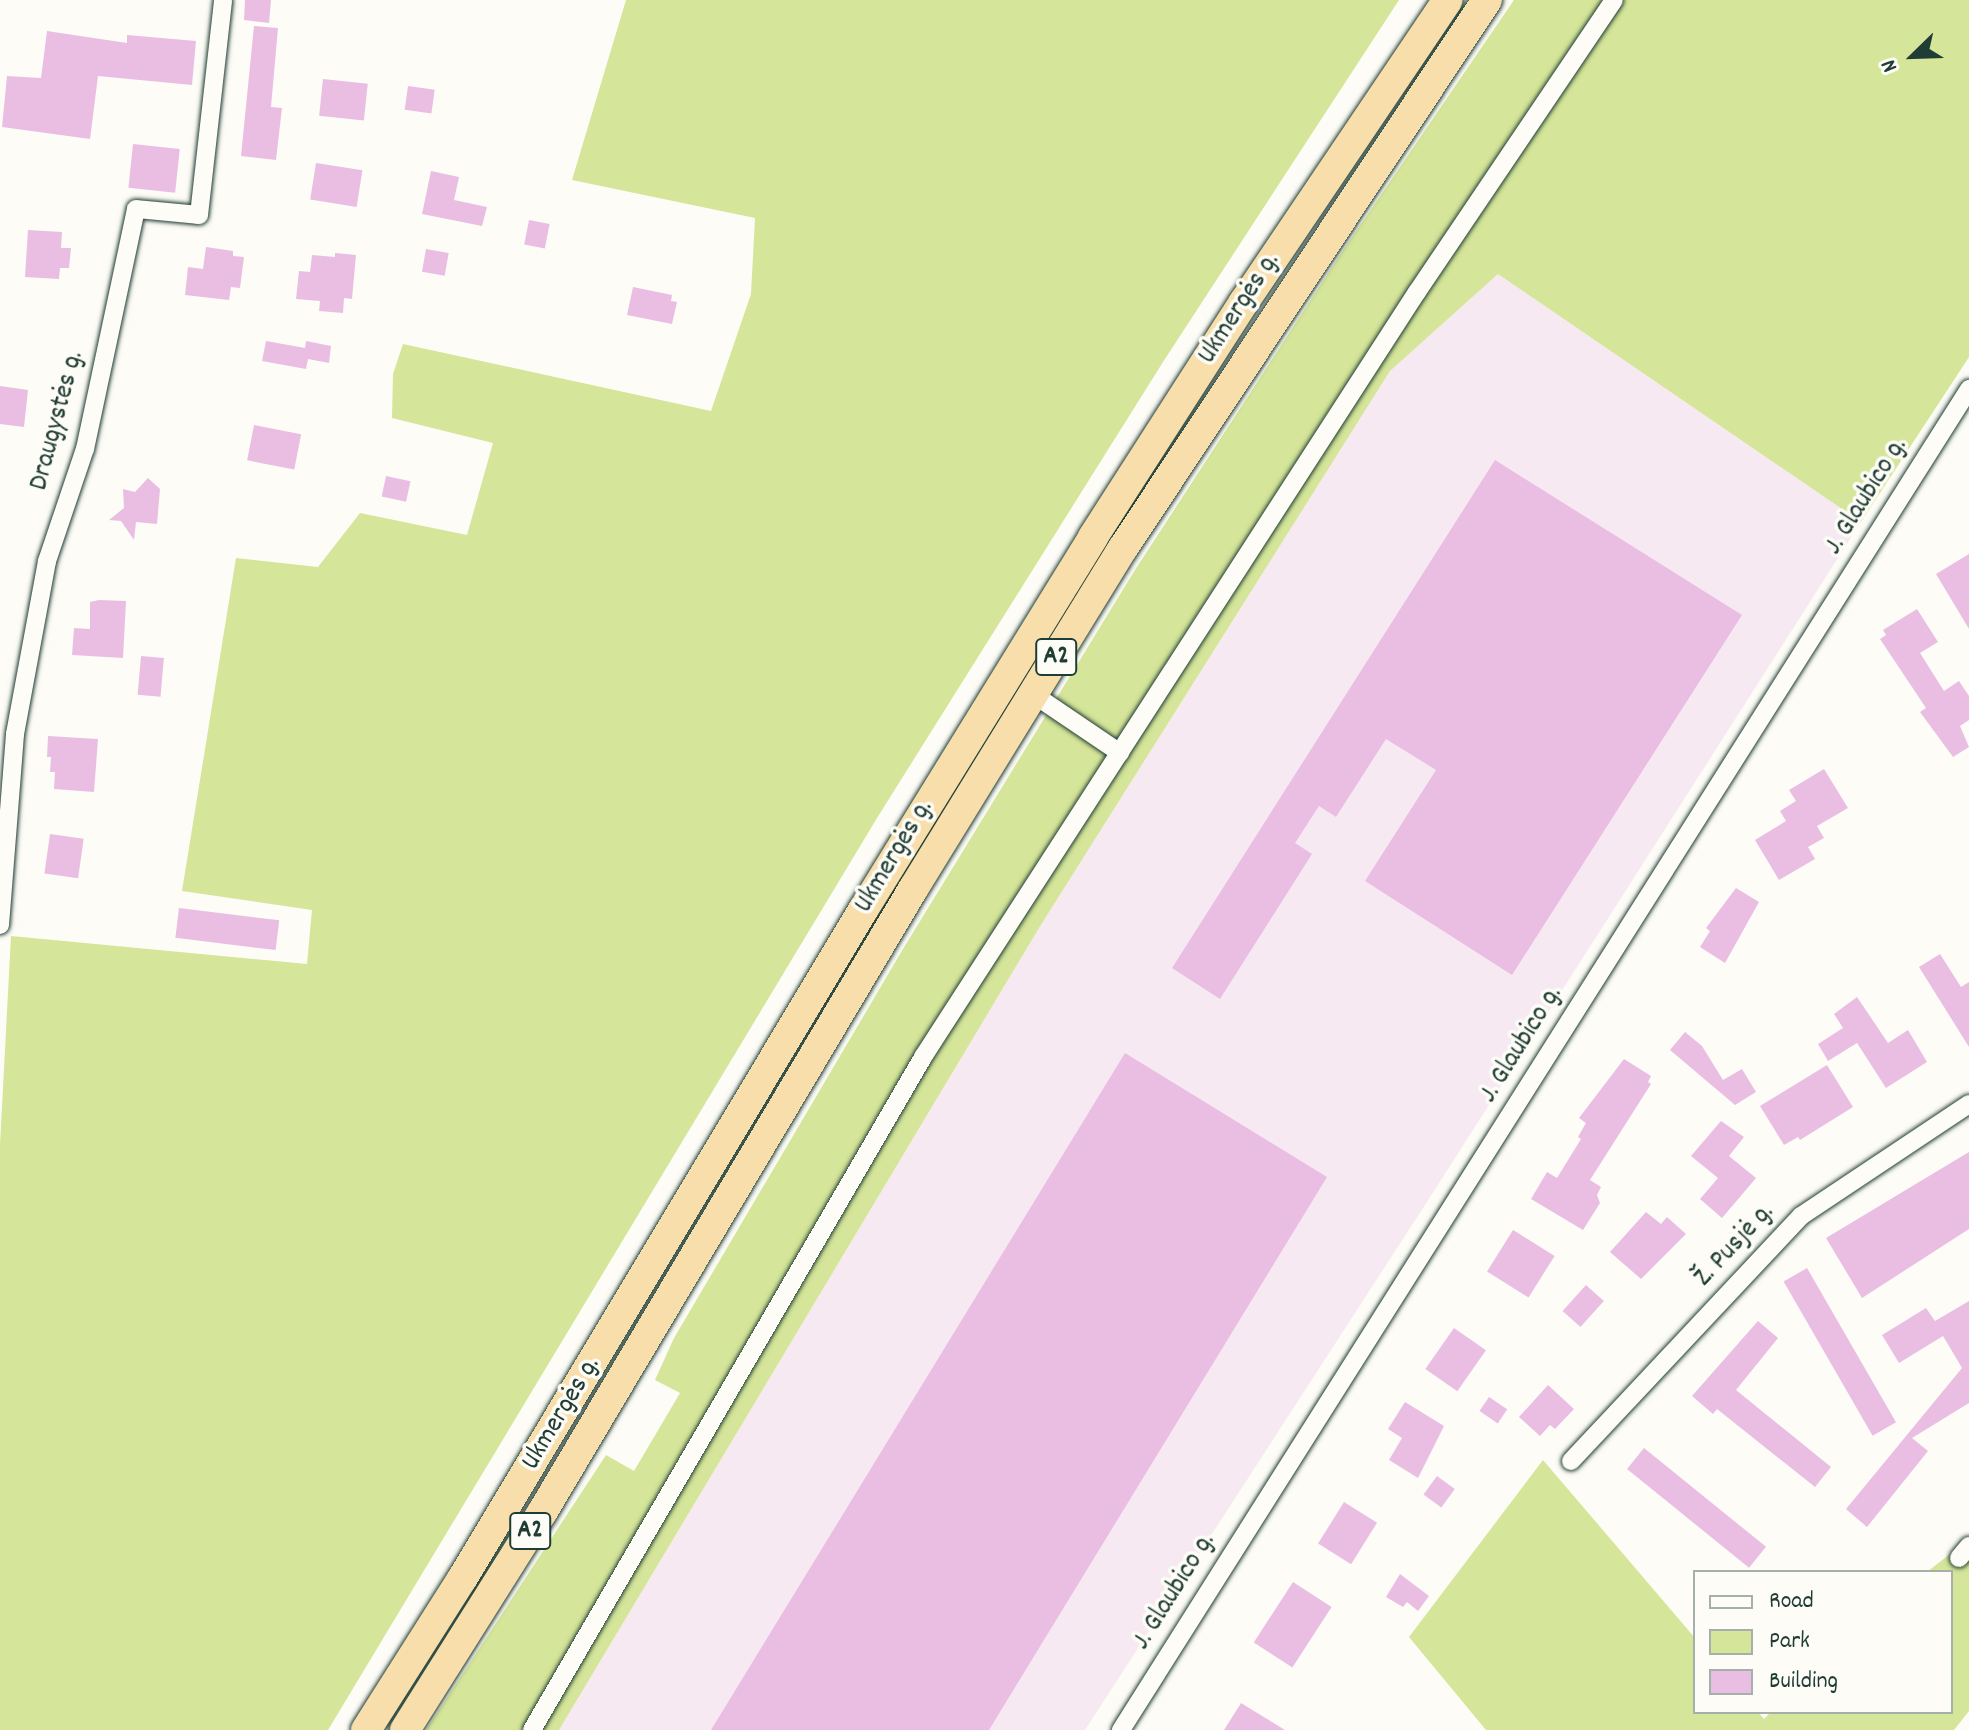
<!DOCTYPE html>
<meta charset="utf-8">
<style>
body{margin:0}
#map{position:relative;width:1969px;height:1730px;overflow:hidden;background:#fdfcf7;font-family:Dekko,sans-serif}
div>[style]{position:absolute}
.built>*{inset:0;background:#f7e9f1}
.green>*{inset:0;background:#d5e599}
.building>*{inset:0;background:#eabee3;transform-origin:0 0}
.roads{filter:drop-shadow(0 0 2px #1f3d34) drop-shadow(0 0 2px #1f3d34)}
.minor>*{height:18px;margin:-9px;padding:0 9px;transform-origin:9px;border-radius:9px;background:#fdfcf7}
.trunk>*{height:30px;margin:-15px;padding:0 15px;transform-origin:15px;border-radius:15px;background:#f8deab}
span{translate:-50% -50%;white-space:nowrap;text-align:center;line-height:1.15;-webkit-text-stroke:7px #fdfcf7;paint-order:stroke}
.shield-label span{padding:2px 6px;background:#fdfcf7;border:2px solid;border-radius:6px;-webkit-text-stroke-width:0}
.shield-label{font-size:26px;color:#1f3d34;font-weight:700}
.street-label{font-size:28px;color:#1f3d34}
.legend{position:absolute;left:1693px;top:1570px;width:260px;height:144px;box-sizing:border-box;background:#fdfcf7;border:2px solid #a4b0a9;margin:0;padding:10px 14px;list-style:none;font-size:24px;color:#1f3d34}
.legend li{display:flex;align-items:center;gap:16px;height:40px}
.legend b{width:40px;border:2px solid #a4b0a9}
.north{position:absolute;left:1873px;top:16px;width:80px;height:80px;-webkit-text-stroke:6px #fdfcf7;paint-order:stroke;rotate:247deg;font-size:22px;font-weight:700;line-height:32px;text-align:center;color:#1f3d34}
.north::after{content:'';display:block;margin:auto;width:28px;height:36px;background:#1f3d34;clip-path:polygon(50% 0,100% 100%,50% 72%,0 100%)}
</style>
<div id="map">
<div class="built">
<i style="clip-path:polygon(1498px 274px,1861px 522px,1434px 1191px,1085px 1730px,559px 1730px,1039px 928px,1390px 371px)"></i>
</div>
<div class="green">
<i style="clip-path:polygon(626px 0,1399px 0,1163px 362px,877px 818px,328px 1730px,0 1730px,0 1145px,11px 936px,307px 964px,312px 910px,182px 891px,236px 558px,318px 567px,360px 513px,467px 535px,493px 443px,392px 418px,393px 374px,403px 344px,711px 411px,751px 294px,755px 218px,572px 180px)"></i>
<i style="clip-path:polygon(1514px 0,1969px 0,1969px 357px,1861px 522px,1498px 274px,1390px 371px,1039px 928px,559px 1730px,426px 1730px,606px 1455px,634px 1471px,680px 1393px,655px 1380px,674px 1338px,903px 949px,1135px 570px,1342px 252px)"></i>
<i style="clip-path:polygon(1543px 1460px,1695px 1638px,1695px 1712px,1758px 1712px,1764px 1719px,1771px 1712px,1951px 1712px,1951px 1572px,1927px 1572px,1969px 1539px,1969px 1711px,1954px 1730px,1486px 1730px,1409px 1637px)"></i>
</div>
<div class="building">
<i style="clip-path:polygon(245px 0,271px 0,269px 23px,244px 20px)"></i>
<i style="clip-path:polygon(254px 26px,278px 28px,271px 107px,282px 108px,276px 160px,241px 156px)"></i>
<i style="clip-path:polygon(47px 31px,127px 43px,127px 35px,196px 41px,192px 85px,98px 76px,90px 139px,2px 127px,7px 76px,41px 78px)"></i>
<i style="left:323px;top:79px;width:45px;height:37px;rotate:6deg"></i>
<i style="left:408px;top:86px;width:27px;height:24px;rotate:8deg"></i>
<i style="left:133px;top:144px;width:47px;height:44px;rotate:6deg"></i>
<i style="left:316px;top:163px;width:47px;height:37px;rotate:9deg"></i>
<i style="clip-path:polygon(431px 171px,459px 177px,454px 200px,487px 207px,482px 226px,422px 214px)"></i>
<i style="left:529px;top:220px;width:21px;height:25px;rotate:11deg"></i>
<i style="clip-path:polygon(28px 230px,62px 232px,61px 248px,71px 248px,69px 268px,60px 268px,59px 279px,25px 277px)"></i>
<i style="clip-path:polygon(206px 247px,233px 251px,233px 256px,244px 257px,240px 288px,231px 287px,229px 300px,185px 295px,188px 267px,203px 269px)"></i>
<i style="left:426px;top:249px;width:23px;height:23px;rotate:10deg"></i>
<i style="clip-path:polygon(335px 253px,356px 255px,352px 299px,344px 298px,343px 313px,319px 311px,320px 301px,296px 299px,299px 271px,310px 272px,312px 255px,335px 257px)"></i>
<i style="clip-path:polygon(633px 287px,672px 295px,671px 301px,677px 302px,672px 324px,627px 315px)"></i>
<i style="clip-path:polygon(266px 341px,305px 348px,306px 341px,331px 346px,329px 363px,308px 359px,306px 369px,262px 361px)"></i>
<i style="clip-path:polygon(0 386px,28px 390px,24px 427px,0 424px)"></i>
<i style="left:254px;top:425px;width:48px;height:36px;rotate:11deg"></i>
<i style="clip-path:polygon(1495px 460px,1742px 615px,1512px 975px,1365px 881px,1436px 770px,1386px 739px,1336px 817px,1319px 806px,1295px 843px,1312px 854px,1220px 999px,1172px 968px)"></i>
<i style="left:386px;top:476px;width:25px;height:21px;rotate:12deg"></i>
<i style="clip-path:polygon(148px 478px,160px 489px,157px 524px,136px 522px,134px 540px,121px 521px,109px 520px,124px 508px,123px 489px,135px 492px)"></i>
<i style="clip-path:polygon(1969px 554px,1969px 629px,1936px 574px)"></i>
<i style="clip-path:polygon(99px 600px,126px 601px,123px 658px,72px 655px,74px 628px,90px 629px,90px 602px)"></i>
<i style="clip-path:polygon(1917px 609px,1938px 642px,1920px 653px,1944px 691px,1959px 681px,1969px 696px,1969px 720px,1960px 726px,1969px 747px,1953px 757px,1920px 712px,1926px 708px,1880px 639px,1886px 635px,1883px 630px)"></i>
<i style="left:141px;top:656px;width:23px;height:39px;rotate:5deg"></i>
<i style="clip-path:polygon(48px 736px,98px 739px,94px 792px,54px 789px,55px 772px,50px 772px,51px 757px,47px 757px)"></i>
<i style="clip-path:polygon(1824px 769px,1848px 808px,1817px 826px,1824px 838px,1808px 847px,1815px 859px,1779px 880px,1755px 840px,1786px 821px,1780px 811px,1796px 801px,1789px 790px)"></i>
<i style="left:50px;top:834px;width:34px;height:40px;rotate:8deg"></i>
<i style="clip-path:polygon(1736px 888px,1759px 902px,1725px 963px,1700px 947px,1710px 931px,1706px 928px)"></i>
<i style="left:179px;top:908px;width:101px;height:30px;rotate:7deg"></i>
<i style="clip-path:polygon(1940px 954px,1961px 987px,1969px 982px,1969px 1047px,1919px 967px)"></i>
<i style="clip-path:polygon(1857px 997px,1888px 1043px,1908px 1030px,1927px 1062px,1886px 1088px,1857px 1043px,1828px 1061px,1818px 1044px,1843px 1028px,1834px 1014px)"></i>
<i style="clip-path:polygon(1685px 1032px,1702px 1046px,1723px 1080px,1742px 1069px,1756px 1092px,1735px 1105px,1670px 1050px)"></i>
<i style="clip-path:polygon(1125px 1053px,1327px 1177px,989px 1730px,711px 1730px)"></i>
<i style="clip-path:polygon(1624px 1059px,1651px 1076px,1648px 1082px,1651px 1084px,1590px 1180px,1601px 1187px,1597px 1195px,1600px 1203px,1583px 1230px,1531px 1199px,1547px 1172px,1557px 1178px,1581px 1139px,1578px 1137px,1586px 1123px,1579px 1118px)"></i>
<i style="clip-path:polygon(1827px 1065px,1853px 1107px,1800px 1140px,1798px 1137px,1784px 1145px,1760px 1106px)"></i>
<i style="clip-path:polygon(1721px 1121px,1744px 1137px,1729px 1156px,1756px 1178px,1722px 1218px,1700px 1199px,1718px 1178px,1691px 1156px)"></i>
<i style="clip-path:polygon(1969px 1152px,1969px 1229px,1862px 1298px,1826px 1238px)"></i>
<i style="clip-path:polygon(1646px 1212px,1661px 1224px,1667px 1217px,1686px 1234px,1641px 1279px,1610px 1252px)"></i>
<i style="left:1513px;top:1230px;width:49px;height:49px;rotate:32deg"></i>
<i style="left:1807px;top:1268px;width:178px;height:27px;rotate:60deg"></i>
<i style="left:1586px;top:1285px;width:24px;height:35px;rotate:42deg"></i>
<i style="clip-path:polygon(1969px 1301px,1969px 1403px,1912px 1438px,1928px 1451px,1867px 1527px,1846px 1509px,1962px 1368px,1943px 1336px,1899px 1363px,1882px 1335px,1926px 1308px,1935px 1321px)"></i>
<i style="clip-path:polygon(1758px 1321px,1778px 1338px,1736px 1390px,1831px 1467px,1815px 1487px,1717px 1409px,1713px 1414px,1692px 1396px)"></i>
<i style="left:1454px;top:1328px;width:39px;height:50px;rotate:35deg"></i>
<i style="clip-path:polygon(1548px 1385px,1574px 1409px,1555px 1429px,1550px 1425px,1540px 1436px,1519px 1417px)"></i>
<i style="left:1489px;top:1397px;width:22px;height:17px;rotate:34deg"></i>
<i style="clip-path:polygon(1405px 1402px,1444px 1426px,1418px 1478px,1389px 1460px,1402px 1438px,1388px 1429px)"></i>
<i style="left:1644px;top:1448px;width:157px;height:27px;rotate:39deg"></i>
<i style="left:1437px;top:1476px;width:22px;height:23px;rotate:36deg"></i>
<i style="left:1344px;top:1502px;width:39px;height:49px;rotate:32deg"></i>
<i style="clip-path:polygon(1400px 1574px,1429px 1596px,1418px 1611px,1407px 1602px,1403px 1607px,1386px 1597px)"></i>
<i style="left:1293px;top:1582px;width:46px;height:72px;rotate:33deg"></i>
<i style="clip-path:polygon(1241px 1703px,1285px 1730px,1224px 1730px)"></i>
</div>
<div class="roads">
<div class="minor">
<i style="left:1033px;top:694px;width:105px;rotate:34.1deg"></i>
<i style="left:0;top:925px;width:192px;rotate:-85.5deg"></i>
<i style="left:15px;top:734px;width:176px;rotate:-79.5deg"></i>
<i style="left:47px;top:561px;width:118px;rotate:-71.3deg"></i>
<i style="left:85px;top:449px;width:245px;rotate:-78deg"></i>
<i style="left:136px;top:209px;width:63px;rotate:5.4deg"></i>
<i style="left:199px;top:215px;width:216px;rotate:-83.6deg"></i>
<i style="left:1571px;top:1461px;width:336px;rotate:-46.8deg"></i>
<i style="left:1801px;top:1216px;width:202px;rotate:-33.7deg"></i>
<i style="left:1959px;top:1558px;width:16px;rotate:-50deg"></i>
<i style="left:532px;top:1730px;width:778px;rotate:-59.84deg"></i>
<i style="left:923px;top:1057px;width:911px;rotate:-57.15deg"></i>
<i style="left:1417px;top:292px;width:352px;rotate:-56deg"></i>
<i style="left:1121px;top:1730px;width:1587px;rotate:-57.69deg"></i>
</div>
<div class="trunk">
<i style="left:366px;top:1730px;width:179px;rotate:-57.6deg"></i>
<i style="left:462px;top:1579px;width:780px;rotate:-59.06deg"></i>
<i style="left:863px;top:910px;width:438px;rotate:-58.3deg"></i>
<i style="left:1093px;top:537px;width:279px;rotate:-57.3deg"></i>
<i style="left:1244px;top:302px;width:364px;rotate:-56deg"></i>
<i style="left:405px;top:1730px;width:259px;rotate:-57.8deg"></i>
<i style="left:543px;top:1511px;width:724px;rotate:-59.25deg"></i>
<i style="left:913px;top:889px;width:400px;rotate:-58.4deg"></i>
<i style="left:1123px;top:548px;width:658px;rotate:-56.41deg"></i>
</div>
</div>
<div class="shield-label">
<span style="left:1056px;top:657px">A2</span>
<span style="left:530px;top:1531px">A2</span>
</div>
<div class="street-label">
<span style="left:1240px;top:309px;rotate:-57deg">Ukmergės g.</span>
<span style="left:58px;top:421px;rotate:-75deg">Draugystės g.</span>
<span style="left:1867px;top:497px;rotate:-58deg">J. Glaubico g.</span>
<span style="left:895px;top:857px;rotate:-59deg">Ukmergės g.</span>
<span style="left:1522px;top:1045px;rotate:-58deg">J. Glaubico g.</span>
<span style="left:1735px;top:1246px;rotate:-47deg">Ž. Pusjė g.</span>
<span style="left:562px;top:1414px;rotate:-59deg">Ukmergės g.</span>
<span style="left:1175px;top:1592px;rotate:-58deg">J. Glaubico g.</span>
</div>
<ul class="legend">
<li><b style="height:10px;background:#fdfcf7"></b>Road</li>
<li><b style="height:22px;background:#d5e599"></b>Park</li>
<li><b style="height:22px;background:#eabee3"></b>Building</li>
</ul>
<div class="north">N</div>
</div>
